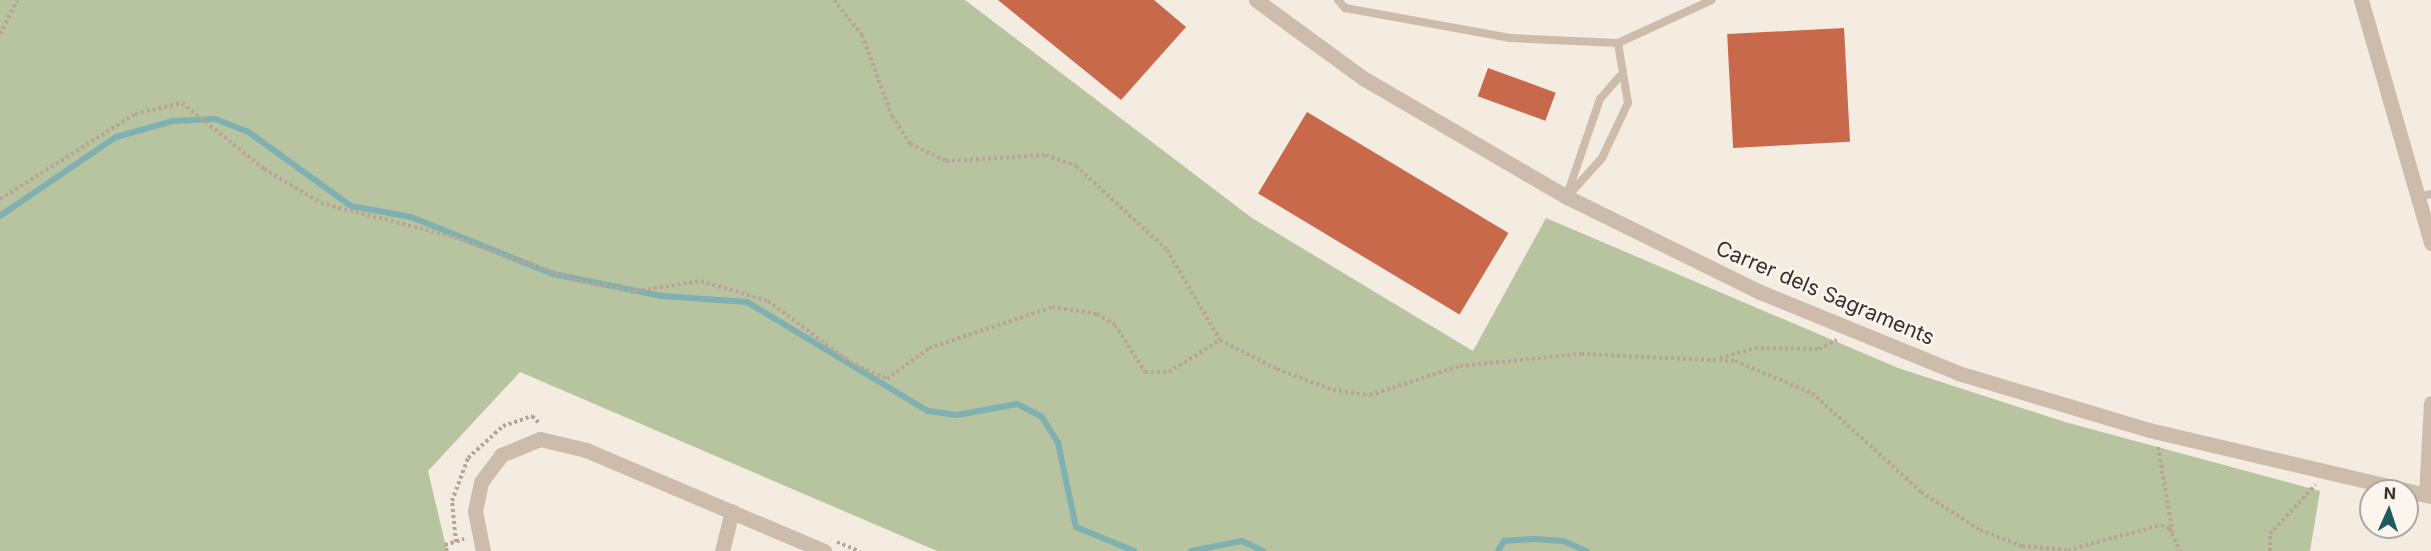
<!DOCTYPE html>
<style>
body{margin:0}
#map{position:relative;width:2431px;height:551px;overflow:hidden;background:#f4ebe1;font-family:Inter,sans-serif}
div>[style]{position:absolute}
.green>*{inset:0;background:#b8c4a0}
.stream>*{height:6px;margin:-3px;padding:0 3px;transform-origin:3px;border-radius:3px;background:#7fb0b2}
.building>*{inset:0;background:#c8694b;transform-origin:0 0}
.path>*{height:4px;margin-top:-2px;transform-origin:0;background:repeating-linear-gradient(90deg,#b9a596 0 3px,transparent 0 6px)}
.service>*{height:8px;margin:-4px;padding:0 4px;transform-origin:4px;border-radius:4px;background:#cdbbac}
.minor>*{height:15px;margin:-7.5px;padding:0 7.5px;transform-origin:7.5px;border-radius:7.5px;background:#cdbbac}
span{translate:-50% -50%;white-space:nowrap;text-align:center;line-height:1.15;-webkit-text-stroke:5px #fbf5ee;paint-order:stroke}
.street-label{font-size:21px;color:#3b302b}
.north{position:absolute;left:2359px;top:479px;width:60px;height:60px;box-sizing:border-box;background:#fbf5ee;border:2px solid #aea6a0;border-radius:50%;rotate:3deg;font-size:16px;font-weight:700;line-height:24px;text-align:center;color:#3b302b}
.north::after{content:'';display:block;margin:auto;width:21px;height:27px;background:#1f5a5e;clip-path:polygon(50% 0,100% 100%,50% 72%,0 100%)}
</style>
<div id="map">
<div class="green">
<i style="clip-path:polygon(0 0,965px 0,1252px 218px,1473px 351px,1546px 218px,1898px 368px,2065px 422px,2320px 491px,2310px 551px,937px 551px,520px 372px,428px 471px,447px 551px,0 551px)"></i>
</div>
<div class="stream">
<i style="left:0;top:216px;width:140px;rotate:-34.3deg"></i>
<i style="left:116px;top:137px;width:59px;rotate:-15.7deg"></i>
<i style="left:173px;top:121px;width:42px;rotate:-2.7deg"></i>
<i style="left:215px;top:119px;width:34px;rotate:21deg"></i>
<i style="left:247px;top:131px;width:128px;rotate:35.8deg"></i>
<i style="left:351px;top:206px;width:61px;rotate:10.4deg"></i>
<i style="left:411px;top:217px;width:153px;rotate:21.9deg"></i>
<i style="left:553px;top:274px;width:111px;rotate:11.4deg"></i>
<i style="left:662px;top:296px;width:85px;rotate:4deg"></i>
<i style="left:747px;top:302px;width:211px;rotate:31.1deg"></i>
<i style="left:928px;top:411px;width:29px;rotate:8deg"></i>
<i style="left:957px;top:415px;width:61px;rotate:-10.4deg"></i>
<i style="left:1017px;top:404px;width:28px;rotate:27deg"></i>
<i style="left:1042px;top:417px;width:31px;rotate:58deg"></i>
<i style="left:1058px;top:443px;width:86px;rotate:77.9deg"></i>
<i style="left:1076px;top:527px;width:63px;rotate:22.5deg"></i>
<i style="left:1191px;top:551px;width:52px;rotate:-11.1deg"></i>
<i style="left:1242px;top:541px;width:23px;rotate:25deg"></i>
<i style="left:1498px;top:551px;width:12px;rotate:-59deg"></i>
<i style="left:1504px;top:541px;width:30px;rotate:-4deg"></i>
<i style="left:1534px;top:539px;width:29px;rotate:4deg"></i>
<i style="left:1563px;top:541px;width:26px;rotate:23deg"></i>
</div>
<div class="building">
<i style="clip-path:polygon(998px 0,1154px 0,1186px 27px,1121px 100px)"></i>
<i style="left:1844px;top:28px;width:114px;height:117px;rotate:87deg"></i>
<i style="left:1488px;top:68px;width:72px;height:30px;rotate:20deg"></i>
<i style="left:1307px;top:112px;width:235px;height:95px;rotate:31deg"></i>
</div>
<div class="path">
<i style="left:834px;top:0;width:45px;rotate:51.3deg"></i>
<i style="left:862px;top:35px;width:86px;rotate:69.7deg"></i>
<i style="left:892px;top:116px;width:33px;rotate:57deg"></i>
<i style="left:910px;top:144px;width:40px;rotate:25deg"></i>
<i style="left:946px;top:161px;width:100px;rotate:-3.4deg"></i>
<i style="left:1046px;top:155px;width:32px;rotate:20deg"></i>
<i style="left:1076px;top:166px;width:124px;rotate:42.7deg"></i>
<i style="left:1167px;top:250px;width:104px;rotate:59.5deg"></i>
<i style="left:1220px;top:340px;width:64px;rotate:27deg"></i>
<i style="left:1277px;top:369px;width:60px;rotate:20.6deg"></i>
<i style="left:1333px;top:390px;width:37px;rotate:8deg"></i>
<i style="left:1370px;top:395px;width:95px;rotate:-17.9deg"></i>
<i style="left:1460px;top:366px;width:122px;rotate:-5.7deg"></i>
<i style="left:1581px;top:354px;width:154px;rotate:2.6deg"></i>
<i style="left:1735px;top:361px;width:83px;rotate:22.6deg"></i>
<i style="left:1812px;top:393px;width:147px;rotate:42.2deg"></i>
<i style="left:1921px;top:492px;width:70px;rotate:32.8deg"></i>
<i style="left:1980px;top:530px;width:45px;rotate:20.9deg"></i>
<i style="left:2022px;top:546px;width:46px;rotate:5deg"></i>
<i style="left:2068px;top:550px;width:96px;rotate:-15deg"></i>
<i style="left:2161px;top:525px;width:9px;rotate:21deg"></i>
<i style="left:2169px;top:528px;width:25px;rotate:64deg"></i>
<i style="left:0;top:34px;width:38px;rotate:-63deg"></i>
<i style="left:0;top:199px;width:160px;rotate:-32.2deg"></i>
<i style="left:135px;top:114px;width:48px;rotate:-13.2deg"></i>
<i style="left:182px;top:103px;width:105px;rotate:38.8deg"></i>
<i style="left:264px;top:169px;width:66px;rotate:30.8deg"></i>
<i style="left:321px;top:203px;width:137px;rotate:14.3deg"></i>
<i style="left:454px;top:237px;width:127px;rotate:19.7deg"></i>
<i style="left:574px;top:280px;width:63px;rotate:10.1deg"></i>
<i style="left:636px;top:291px;width:66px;rotate:-8.7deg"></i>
<i style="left:701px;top:281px;width:70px;rotate:16.6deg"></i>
<i style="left:768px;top:301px;width:102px;rotate:36.6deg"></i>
<i style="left:850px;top:362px;width:41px;rotate:24.7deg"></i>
<i style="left:887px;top:379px;width:52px;rotate:-36.4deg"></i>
<i style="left:929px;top:348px;width:130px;rotate:-18.4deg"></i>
<i style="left:1052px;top:307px;width:46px;rotate:8.8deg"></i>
<i style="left:1097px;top:314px;width:21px;rotate:31deg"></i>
<i style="left:1115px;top:325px;width:56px;rotate:57.4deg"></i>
<i style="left:1145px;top:372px;width:24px"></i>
<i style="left:1169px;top:372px;width:60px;rotate:-32.1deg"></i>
<i style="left:1720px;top:358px;width:36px;rotate:-16deg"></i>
<i style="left:1755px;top:348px;width:64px;rotate:0.9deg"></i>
<i style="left:1819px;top:349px;width:20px;rotate:-27deg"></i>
<i style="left:2158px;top:447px;width:88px;rotate:80.2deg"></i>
<i style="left:456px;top:542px;width:41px;rotate:-95.6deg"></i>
<i style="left:452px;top:501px;width:46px;rotate:-69.6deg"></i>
<i style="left:468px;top:458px;width:47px;rotate:-42.4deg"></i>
<i style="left:503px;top:426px;width:31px;rotate:-19deg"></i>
<i style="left:532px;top:416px;width:10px;rotate:45deg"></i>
<i style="left:837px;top:542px;width:24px;rotate:22deg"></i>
<i style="left:447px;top:551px;width:6px;rotate:-108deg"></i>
<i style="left:445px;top:545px;width:20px;rotate:-18deg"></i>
<i style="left:2270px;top:551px;width:17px;rotate:-90deg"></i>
<i style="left:2270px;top:534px;width:67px;rotate:-47.4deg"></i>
</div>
<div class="service">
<i style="left:1338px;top:0;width:11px;rotate:49deg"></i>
<i style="left:1345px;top:8px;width:168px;rotate:10.3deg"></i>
<i style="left:1510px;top:38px;width:108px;rotate:2.7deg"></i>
<i style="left:1618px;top:43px;width:103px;rotate:-24.6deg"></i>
<i style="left:1567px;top:195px;width:102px;rotate:-71deg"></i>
<i style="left:1600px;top:99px;width:30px;rotate:-49deg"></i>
<i style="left:1567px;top:197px;width:52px;rotate:-48.1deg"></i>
<i style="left:1602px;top:158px;width:61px;rotate:-64.7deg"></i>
<i style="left:1628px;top:103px;width:61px;rotate:-99.5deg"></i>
<i style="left:2419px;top:197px;width:12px;rotate:-14deg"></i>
</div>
<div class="minor">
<i style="left:1256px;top:0;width:132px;rotate:36.1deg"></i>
<i style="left:1363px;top:78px;width:236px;rotate:30.3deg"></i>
<i style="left:1567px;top:197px;width:215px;rotate:26.2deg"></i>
<i style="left:1760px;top:292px;width:214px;rotate:22.2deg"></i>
<i style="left:1958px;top:373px;width:199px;rotate:16.6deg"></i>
<i style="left:2149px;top:430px;width:290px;rotate:13.2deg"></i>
<i style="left:2361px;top:0;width:253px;rotate:73.9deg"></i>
<i style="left:2426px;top:495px;width:92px;rotate:-86.9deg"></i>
<i style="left:483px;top:551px;width:41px;rotate:-101.3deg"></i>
<i style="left:475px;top:511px;width:30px;rotate:-78deg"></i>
<i style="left:481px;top:482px;width:34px;rotate:-53deg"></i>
<i style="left:501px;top:455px;width:42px;rotate:-22.3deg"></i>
<i style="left:540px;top:439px;width:47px;rotate:13.4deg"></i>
<i style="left:586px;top:450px;width:259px;rotate:23deg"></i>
<i style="left:722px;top:551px;width:41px;rotate:-76deg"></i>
</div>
<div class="street-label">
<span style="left:1825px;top:293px;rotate:23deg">Carrer dels Sagraments</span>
</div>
<div class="north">N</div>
</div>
